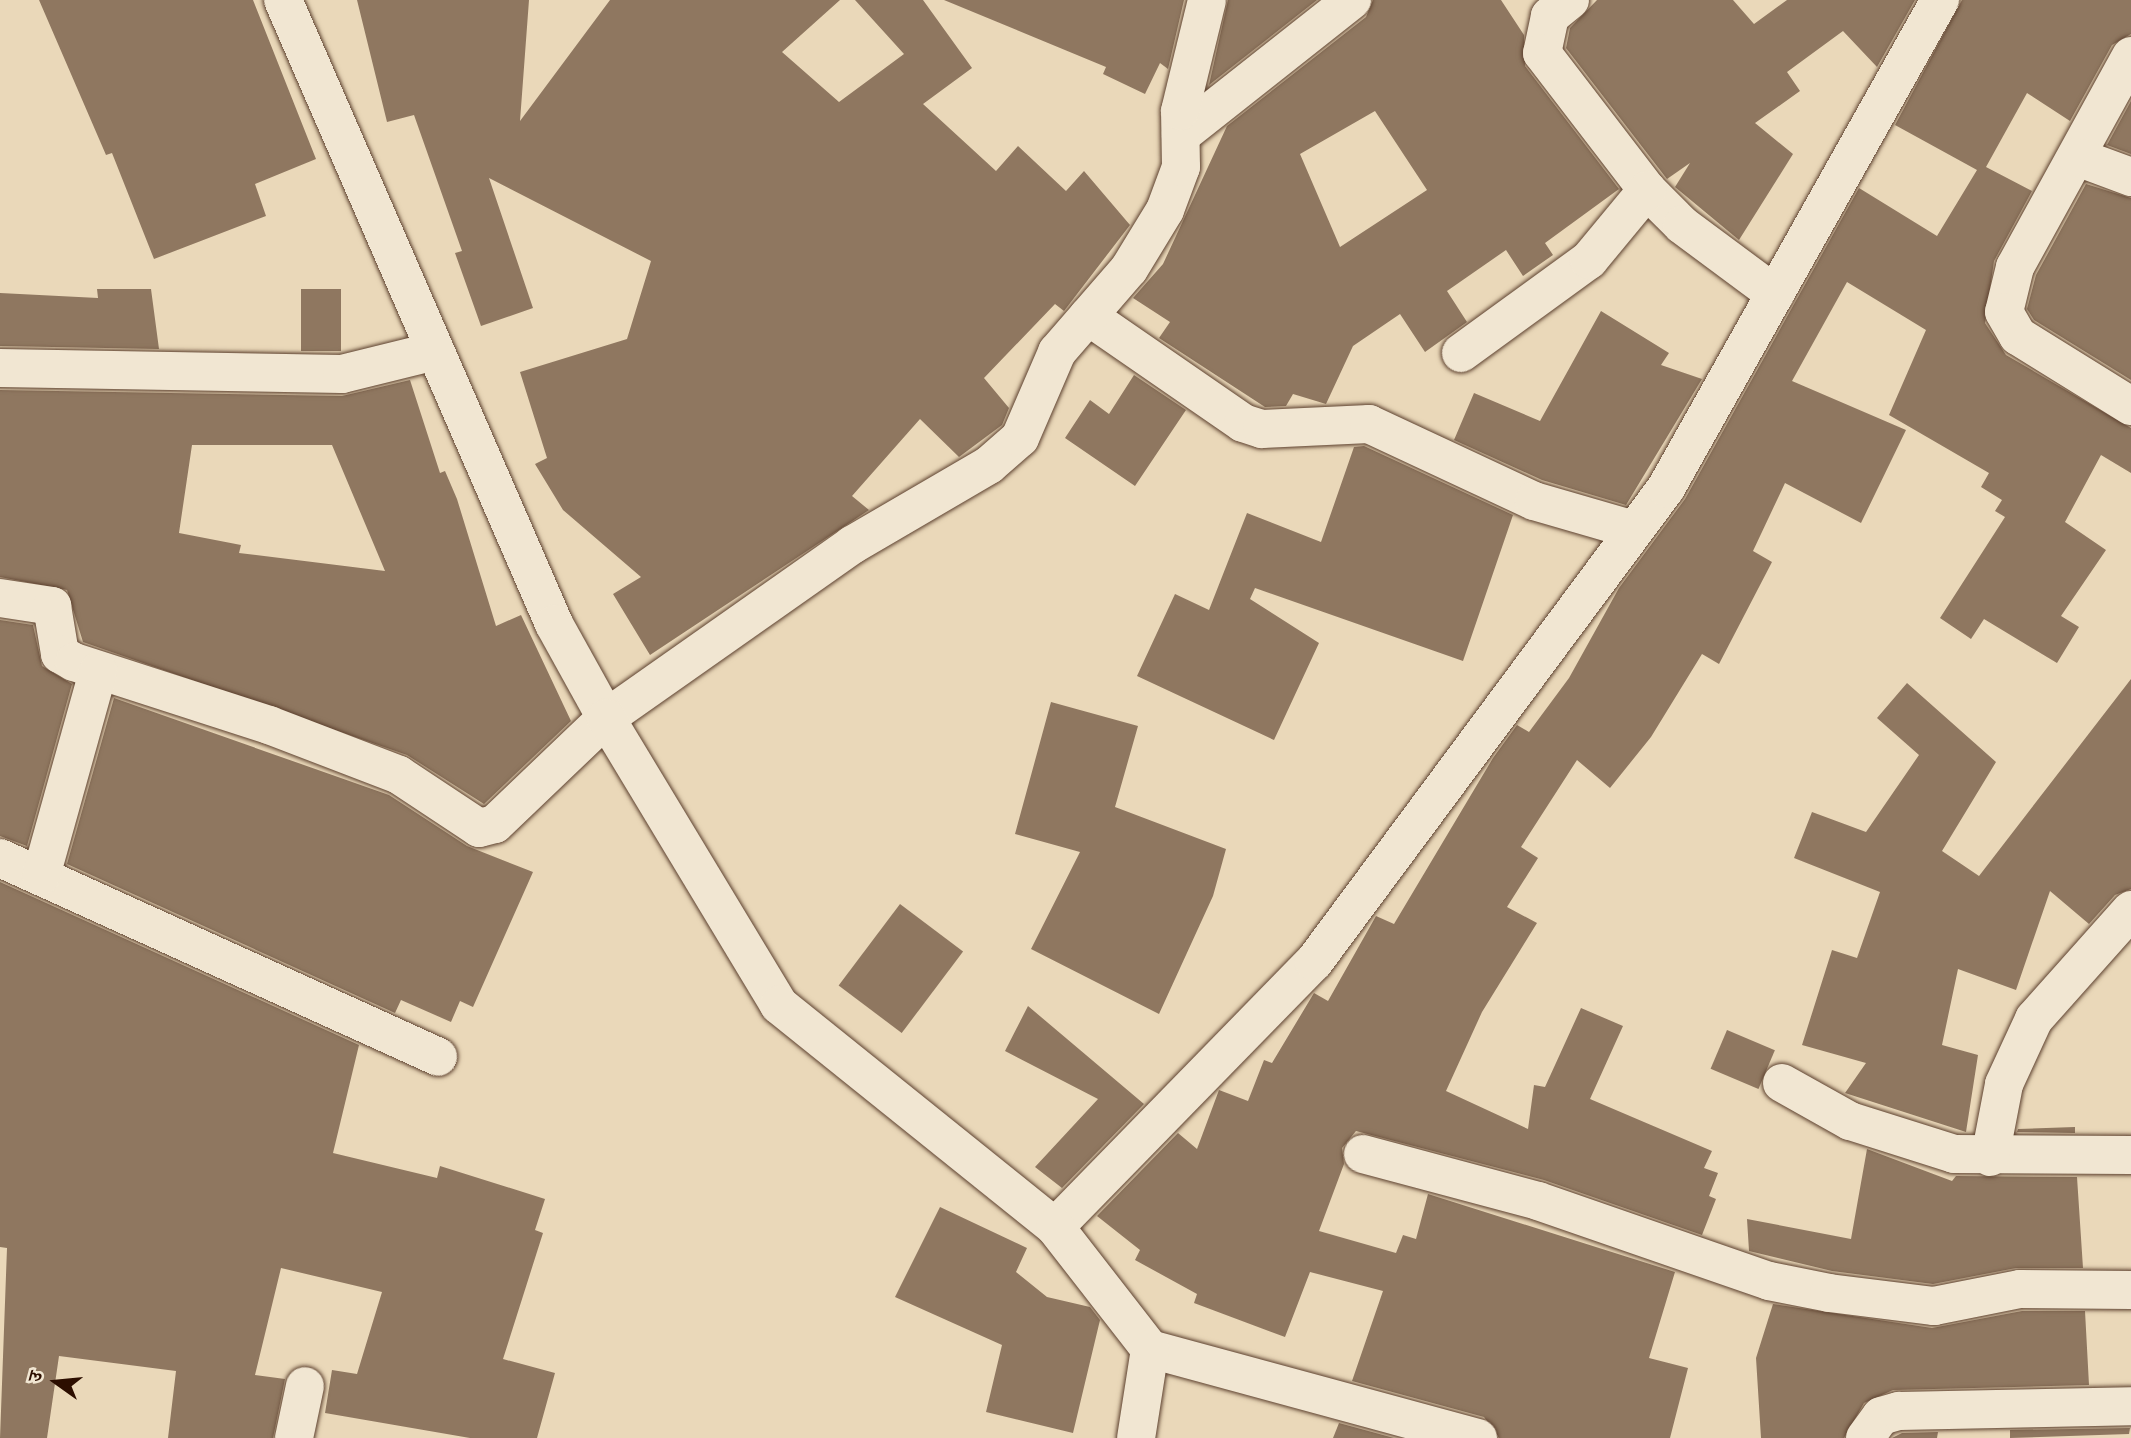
<!DOCTYPE html>
<meta charset="utf-8">
<style>
body{margin:0}
#map{position:relative;width:2131px;height:1438px;overflow:hidden;background:#ead8b9;font-family:"Libre Bodoni","Noto Serif Devanagari",serif}
div>[style]{position:absolute}
.building>*{inset:0;background:#8f7760;transform-origin:0 0}
.roads{filter:drop-shadow(0 0 2px #5c402e) drop-shadow(0 0 2px #5c402e)}
.street>*{height:38px;margin:-19px;padding:0 19px;transform-origin:19px;border-radius:19px;background:#f1e6d2}
.secondary>*{height:38px;margin:-19px;padding:0 19px;transform-origin:19px;border-radius:19px;background:#f1e6d2}
span{translate:-50% -50%;white-space:nowrap;text-align:center;line-height:1.15;-webkit-text-stroke:7px #f1e6d2;paint-order:stroke}
.north{position:absolute;left:21px;top:1347px;width:70px;height:70px;-webkit-text-stroke:5px #f1e6d2;paint-order:stroke;rotate:285deg;font-size:19px;font-weight:700;line-height:28px;text-align:center;color:#2c0e00}
.north::after{content:'';display:block;margin:auto;width:24px;height:32px;background:#2c0e00;clip-path:polygon(50% 0,100% 100%,50% 72%,0 100%)}
</style>
<div id="map">
<div class="building">
<i style="clip-path:polygon(39px 0,253px 0,316px 159px,255px 184px,266px 216px,154px 259px,112px 153px,106px 155px)"></i>
<i style="clip-path:polygon(357px 0,529px 0,520px 121px,610px 0,840px 0,782px 52px,839px 102px,904px 54px,855px 0,923px 0,972px 68px,923px 104px,996px 171px,1018px 146px,1066px 191px,1084px 171px,1130px 225px,1064px 311px,1055px 304px,984px 378px,1009px 408px,1002px 425px,959px 457px,920px 419px,852px 496px,869px 510px,650px 655px,613px 594px,641px 577px,563px 510px,535px 464px,547px 458px,520px 372px,627px 339px,651px 261px,489px 178px,533px 308px,481px 326px,455px 253px,462px 251px,414px 115px,387px 122px)"></i>
<i style="clip-path:polygon(944px 0,1184px 0,1168px 69px,1160px 63px,1145px 94px,1103px 74px,1106px 67px)"></i>
<i style="clip-path:polygon(1228px 0,1317px 0,1209px 85px)"></i>
<i style="clip-path:polygon(evenodd,1373px 0,1501px 0,1524px 35px,1525px 66px,1619px 189px,1545px 243px,1553px 255px,1523px 276px,1506px 250px,1447px 291px,1467px 322px,1425px 352px,1400px 314px,1353px 346px,1326px 404px,1293px 394px,1286px 406px,1265px 407px,1159px 338px,1170px 322px,1133px 298px,1163px 264px,1227px 126px,1366px 17px,1373px 0,1375px 111px,1427px 190px,1340px 247px,1300px 154px,1375px 111px)"></i>
<i style="clip-path:polygon(1597px 0,1733px 0,1754px 24px,1787px 0,1915px 0,1877px 67px,1843px 31px,1787px 72px,1800px 91px,1755px 123px,1793px 154px,1739px 240px,1675px 187px,1690px 163px,1667px 179px,1566px 48px,1570px 28px)"></i>
<i style="clip-path:polygon(1962px 0,2131px 0,2131px 34px,2112px 45px,2070px 121px,2027px 93px,1986px 167px,2032px 191px,1994px 261px,1985px 323px,2006px 355px,2131px 428px,2131px 473px,2101px 455px,2065px 522px,2106px 550px,2061px 616px,2079px 627px,2057px 663px,1984px 619px,1971px 639px,1940px 618px,2005px 517px,1995px 511px,2002px 500px,1981px 487px,1989px 473px,1889px 415px,1926px 330px,1847px 282px,1792px 381px,1906px 430px,1861px 523px,1785px 483px,1753px 551px,1772px 562px,1719px 664px,1702px 654px,1651px 737px,1610px 788px,1577px 760px,1521px 847px,1538px 858px,1507px 907px,1537px 923px,1482px 1012px,1446px 1091px,1528px 1129px,1534px 1085px,1545px 1087px,1581px 1008px,1623px 1026px,1590px 1099px,1712px 1151px,1704px 1168px,1718px 1173px,1709px 1196px,1716px 1199px,1702px 1235px,1544px 1180px,1356px 1131px,1342px 1148px,1344px 1164px,1319px 1231px,1396px 1253px,1403px 1235px,1416px 1239px,1428px 1194px,1675px 1272px,1649px 1358px,1688px 1368px,1670px 1438px,1499px 1438px,1484px 1417px,1352px 1381px,1383px 1291px,1310px 1272px,1285px 1337px,1194px 1303px,1197px 1294px,1135px 1260px,1140px 1250px,1097px 1216px,1178px 1133px,1197px 1149px,1219px 1090px,1248px 1101px,1264px 1060px,1272px 1063px,1314px 993px,1328px 1001px,1376px 916px,1394px 924px,1493px 758px,1517px 725px,1529px 732px,1569px 678px,1619px 588px,1685px 499px,1859px 188px,1937px 236px,1977px 170px,1895px 125px)"></i>
<i style="clip-path:polygon(2131px 101px,2131px 154px,2107px 145px)"></i>
<i style="clip-path:polygon(2086px 184px,2131px 198px,2131px 380px,2034px 320px,2027px 309px,2036px 275px)"></i>
<i style="clip-path:polygon(97px 289px,151px 289px,159px 349px,0 346px,0 293px,98px 298px)"></i>
<i style="left:301px;top:289px;width:40px;height:62px"></i>
<i style="clip-path:polygon(1601px 311px,1669px 353px,1661px 365px,1702px 379px,1626px 505px,1542px 480px,1454px 440px,1474px 393px,1540px 421px)"></i>
<i style="clip-path:polygon(1134px 375px,1186px 410px,1135px 486px,1065px 438px,1090px 400px,1109px 414px)"></i>
<i style="clip-path:polygon(evenodd,410px 380px,440px 473px,445px 471px,457px 499px,496px 626px,521px 615px,571px 721px,484px 804px,407px 755px,83px 642px,67px 590px,0 577px,0 390px,342px 396px,410px 380px,192px 445px,332px 445px,385px 571px,239px 553px,241px 545px,179px 533px,192px 445px)"></i>
<i style="clip-path:polygon(1364px 446px,1513px 515px,1463px 661px,1255px 588px,1250px 599px,1319px 643px,1274px 740px,1137px 676px,1175px 594px,1209px 610px,1247px 513px,1321px 542px,1354px 447px)"></i>
<i style="clip-path:polygon(0 620px,33px 625px,42px 666px,72px 684px,27px 846px,0 836px)"></i>
<i style="clip-path:polygon(2131px 679px,2131px 889px,2115px 895px,2089px 924px,2050px 891px,2016px 990px,1958px 969px,1942px 1045px,1978px 1055px,1966px 1132px,1845px 1093px,1866px 1063px,1802px 1045px,1832px 950px,1857px 958px,1880px 892px,1794px 858px,1812px 812px,1866px 832px,1919px 755px,1877px 718px,1907px 683px,1996px 762px,1942px 851px,1979px 876px)"></i>
<i style="clip-path:polygon(114px 698px,389px 795px,467px 846px,533px 872px,473px 1007px,460px 1001px,451px 1022px,401px 1000px,395px 1013px,67px 864px)"></i>
<i style="clip-path:polygon(1051px 702px,1138px 726px,1115px 807px,1226px 849px,1213px 896px,1159px 1014px,1031px 949px,1080px 852px,1015px 834px)"></i>
<i style="clip-path:polygon(0 882px,359px 1045px,333px 1153px,437px 1178px,440px 1166px,545px 1199px,535px 1230px,543px 1233px,503px 1359px,555px 1373px,537px 1438px,470px 1438px,325px 1413px,332px 1370px,357px 1374px,382px 1292px,281px 1268px,255px 1375px,285px 1379px,273px 1438px,168px 1438px,176px 1371px,59px 1356px,47px 1438px,0 1438px,7px 1248px,0 1247px)"></i>
<i style="left:900px;top:904px;width:79px;height:102px;rotate:37deg"></i>
<i style="clip-path:polygon(1028px 1006px,1144px 1104px,1062px 1188px,1035px 1167px,1098px 1099px,1005px 1051px)"></i>
<i style="left:1727px;top:1030px;width:52px;height:42px;rotate:23deg"></i>
<i style="clip-path:polygon(2075px 1127px,2075px 1133px,2017px 1132px,2018px 1129px)"></i>
<i style="clip-path:polygon(1867px 1149px,1952px 1181px,1956px 1176px,2077px 1177px,2083px 1268px,2016px 1268px,1933px 1284px,1832px 1271px,1749px 1251px,1747px 1219px,1851px 1239px)"></i>
<i style="clip-path:polygon(940px 1207px,1027px 1248px,1016px 1272px,1047px 1297px,1090px 1307px,1100px 1320px,1073px 1433px,986px 1412px,1002px 1345px,895px 1297px)"></i>
<i style="clip-path:polygon(1773px 1304px,1932px 1328px,2022px 1311px,2085px 1311px,2089px 1385px,1893px 1390px,1864px 1403px,1844px 1438px,1761px 1438px,1756px 1358px)"></i>
<i style="clip-path:polygon(1339px 1423px,1394px 1438px,1333px 1438px)"></i>
<i style="clip-path:polygon(2130px 1428px,2129px 1434px,2010px 1438px,2010px 1430px)"></i>
<i style="clip-path:polygon(1938px 1432px,1937px 1438px,1892px 1438px,1902px 1433px)"></i>
</div>
<div class="roads">
<div class="street">
<i style="left:1570px;top:0;width:26px;rotate:141deg"></i>
<i style="left:1550px;top:16px;width:38px;rotate:102deg"></i>
<i style="left:1542px;top:53px;width:173px;rotate:52.5deg"></i>
<i style="left:1647px;top:190px;width:49px;rotate:45deg"></i>
<i style="left:1682px;top:225px;width:116px;rotate:36.6deg"></i>
<i style="left:2131px;top:56px;width:241px;rotate:118.8deg"></i>
<i style="left:2015px;top:267px;width:46px;rotate:103.7deg"></i>
<i style="left:2004px;top:312px;width:28px;rotate:60deg"></i>
<i style="left:2018px;top:336px;width:133px;rotate:31.8deg"></i>
<i style="left:1181px;top:135px;width:218px;rotate:-38.3deg"></i>
<i style="left:2077px;top:157px;width:58px;rotate:20.3deg"></i>
<i style="left:1088px;top:316px;width:188px;rotate:34.6deg"></i>
<i style="left:1243px;top:423px;width:20px;rotate:18deg"></i>
<i style="left:1262px;top:429px;width:107px;rotate:-2.7deg"></i>
<i style="left:1369px;top:424px;width:182px;rotate:25deg"></i>
<i style="left:1534px;top:501px;width:104px;rotate:16.2deg"></i>
<i style="left:1461px;top:353px;width:158px;rotate:-36deg"></i>
<i style="left:1589px;top:260px;width:91px;rotate:-50.4deg"></i>
<i style="left:0;top:368px;width:342px;rotate:1deg"></i>
<i style="left:342px;top:374px;width:96px;rotate:-13.9deg"></i>
<i style="left:0;top:598px;width:53px;rotate:8.7deg"></i>
<i style="left:52px;top:606px;width:49px;rotate:80.5deg"></i>
<i style="left:60px;top:654px;width:16px;rotate:30deg"></i>
<i style="left:74px;top:662px;width:205px;rotate:17.9deg"></i>
<i style="left:269px;top:725px;width:139px;rotate:21deg"></i>
<i style="left:399px;top:775px;width:96px;rotate:33.5deg"></i>
<i style="left:479px;top:828px;width:16px;rotate:-14deg"></i>
<i style="left:495px;top:824px;width:153px;rotate:-43.7deg"></i>
<i style="left:606px;top:718px;width:301px;rotate:-35.1deg"></i>
<i style="left:852px;top:545px;width:159px;rotate:-30.3deg"></i>
<i style="left:989px;top:465px;width:41px;rotate:-41.1deg"></i>
<i style="left:1020px;top:438px;width:94px;rotate:-66.7deg"></i>
<i style="left:1057px;top:352px;width:110px;rotate:-49.1deg"></i>
<i style="left:1129px;top:269px;width:69px;rotate:-58.6deg"></i>
<i style="left:1165px;top:210px;width:46px;rotate:-69.6deg"></i>
<i style="left:1181px;top:167px;width:56px;rotate:-91deg"></i>
<i style="left:1180px;top:111px;width:114px;rotate:-76.3deg"></i>
<i style="left:0;top:858px;width:481px;rotate:24.4deg"></i>
<i style="left:41px;top:876px;width:212px;rotate:-74.4deg"></i>
<i style="left:1782px;top:1083px;width:78px;rotate:29.2deg"></i>
<i style="left:1850px;top:1121px;width:109px;rotate:17.6deg"></i>
<i style="left:1954px;top:1154px;width:177px;rotate:0.3deg"></i>
<i style="left:1363px;top:1154px;width:181px;rotate:15deg"></i>
<i style="left:1538px;top:1201px;width:244px;rotate:19.1deg"></i>
<i style="left:1769px;top:1281px;width:61px;rotate:11.3deg"></i>
<i style="left:1829px;top:1293px;width:106px;rotate:7.1deg"></i>
<i style="left:1934px;top:1306px;width:88px;rotate:-11.2deg"></i>
<i style="left:2020px;top:1289px;width:111px;rotate:0.5deg"></i>
<i style="left:1990px;top:1157px;width:74px;rotate:-79.1deg"></i>
<i style="left:2004px;top:1084px;width:72px;rotate:-65.2deg"></i>
<i style="left:2034px;top:1019px;width:146px;rotate:-48.3deg"></i>
<i style="left:1055px;top:1227px;width:371px;rotate:-45.7deg"></i>
<i style="left:1314px;top:962px;width:590px;rotate:-53.4deg"></i>
<i style="left:1666px;top:488px;width:560px;rotate:-60.69deg"></i>
<i style="left:1150px;top:1349px;width:340px;rotate:15.2deg"></i>
<i style="left:294px;top:1438px;width:53px;rotate:-78.1deg"></i>
<i style="left:1865px;top:1438px;width:27px;rotate:-54deg"></i>
<i style="left:1881px;top:1416px;width:19px;rotate:-16deg"></i>
<i style="left:1899px;top:1411px;width:232px;rotate:-1.2deg"></i>
</div>
<div class="secondary">
<i style="left:283px;top:0;width:680px;rotate:66.52deg"></i>
<i style="left:554px;top:624px;width:107px;rotate:61deg"></i>
<i style="left:606px;top:718px;width:335px;rotate:58.9deg"></i>
<i style="left:779px;top:1005px;width:354px;rotate:38.8deg"></i>
<i style="left:1055px;top:1227px;width:155px;rotate:52.1deg"></i>
<i style="left:1150px;top:1349px;width:90px;rotate:98.9deg"></i>
</div>
</div>
<div class="north">उ</div>
</div>
